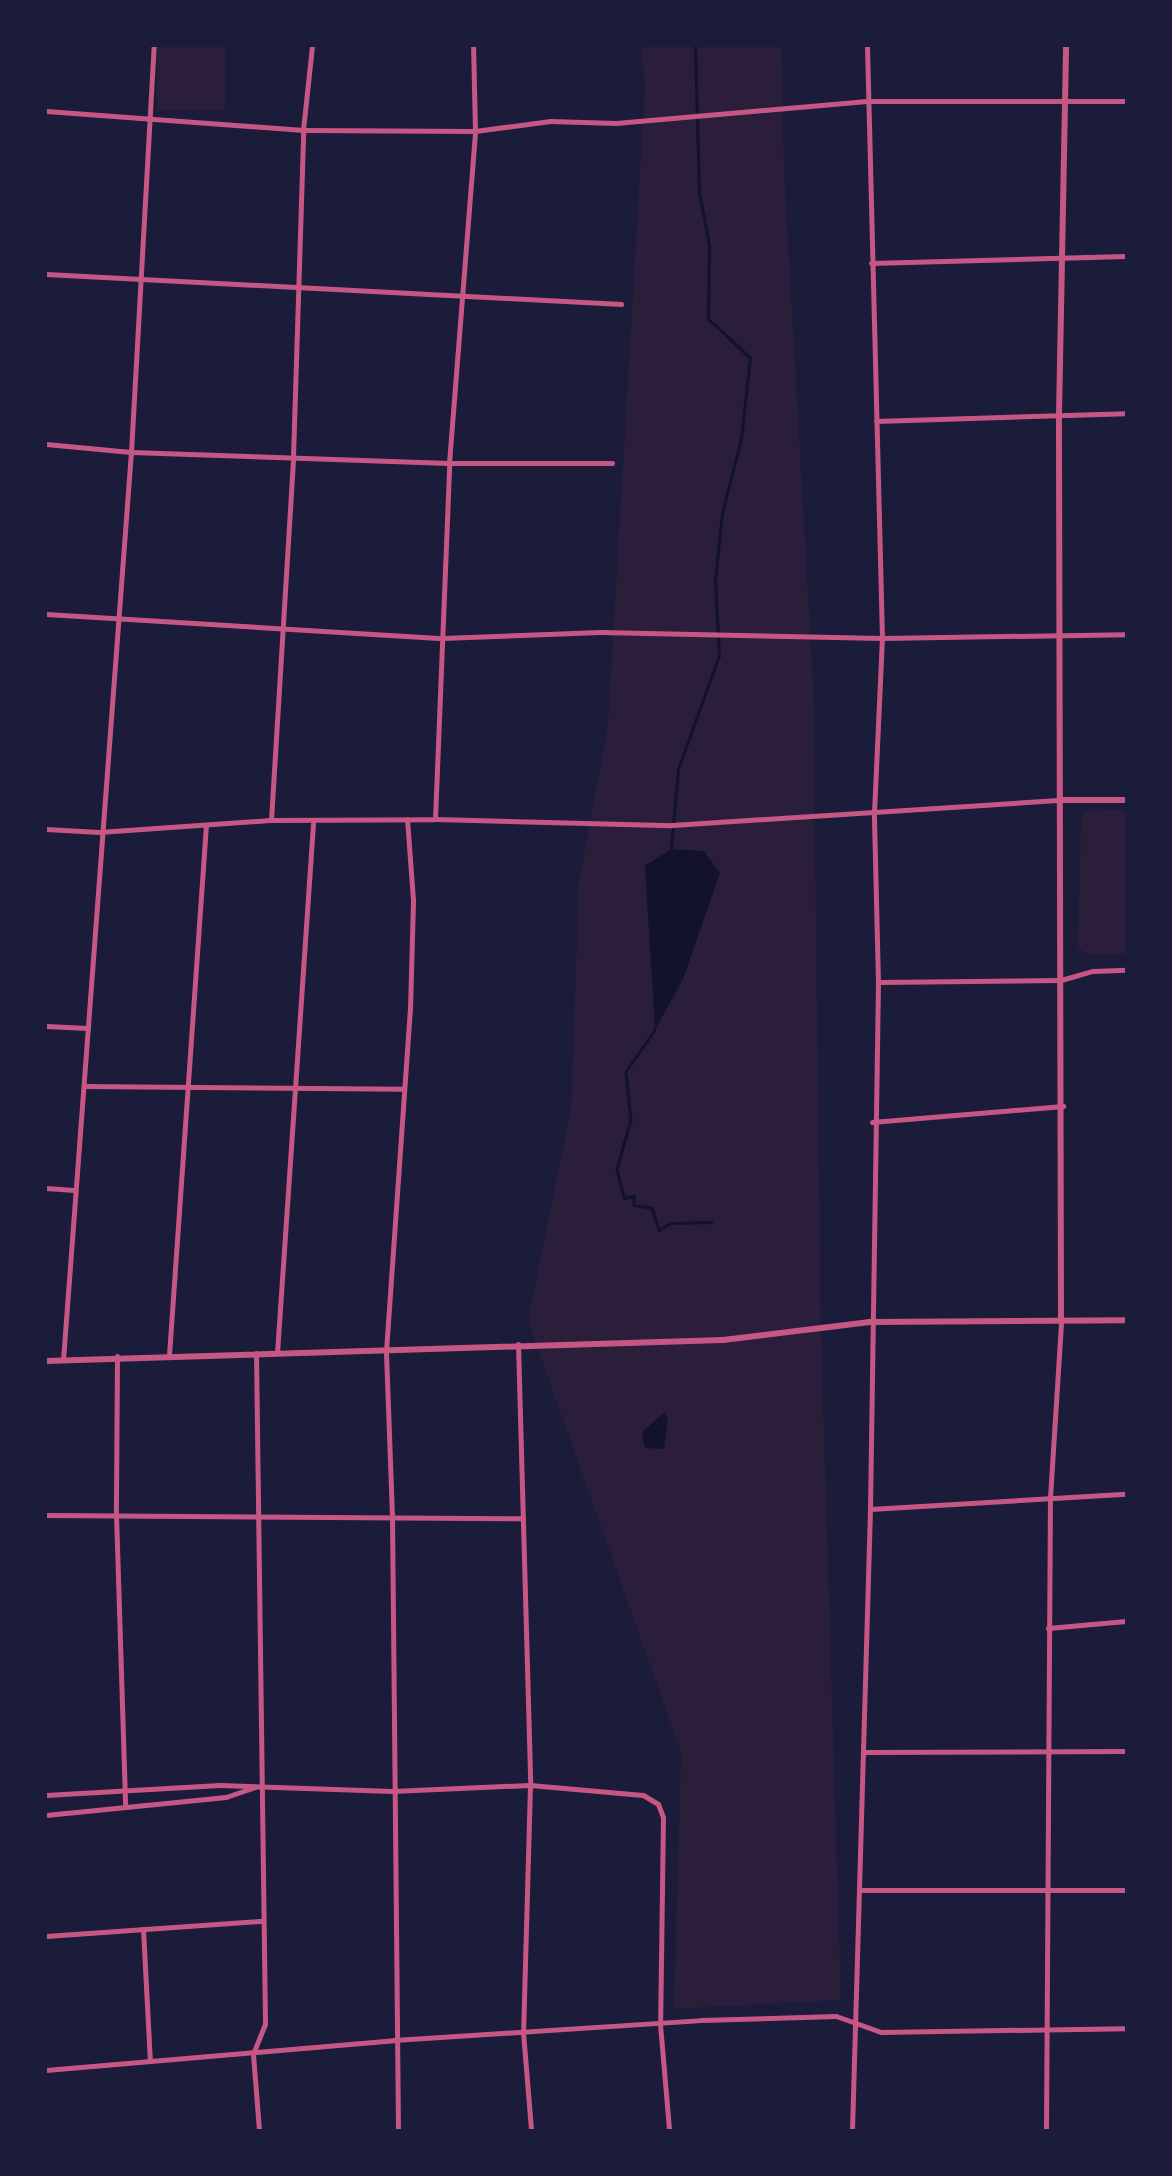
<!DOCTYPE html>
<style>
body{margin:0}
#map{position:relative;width:1172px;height:2176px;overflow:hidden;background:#1b1b3a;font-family:"IBM Plex Sans",sans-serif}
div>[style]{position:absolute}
.green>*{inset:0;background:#2a1e3b;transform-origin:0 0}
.water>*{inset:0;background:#12122b}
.stream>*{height:2.5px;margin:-1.25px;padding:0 1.25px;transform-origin:1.25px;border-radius:1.25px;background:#12122b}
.minor>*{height:5px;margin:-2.5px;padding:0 2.5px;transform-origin:2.5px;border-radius:2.5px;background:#c65784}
.tertiary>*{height:6px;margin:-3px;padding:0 3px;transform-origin:3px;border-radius:3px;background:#c65784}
span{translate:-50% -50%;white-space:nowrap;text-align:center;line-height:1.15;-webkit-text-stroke:5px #1b1b3a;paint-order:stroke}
.frame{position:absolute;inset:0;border:47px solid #1b1b3a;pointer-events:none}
</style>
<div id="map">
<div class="green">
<i style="left:157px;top:46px;width:68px;height:64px"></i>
<i style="clip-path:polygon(641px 46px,781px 46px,784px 170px,813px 681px,821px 1331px,841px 2000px,674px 2009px,681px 1752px,528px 1321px,571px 1109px,579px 883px,608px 724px,645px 85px)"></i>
<i style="clip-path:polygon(1126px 810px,1126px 954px,1086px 954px,1078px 947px,1081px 818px,1085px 811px)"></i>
</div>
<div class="water">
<i style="clip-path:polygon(671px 849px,704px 851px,720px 873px,683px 979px,655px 1030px,645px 866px)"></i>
<i style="clip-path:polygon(664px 1413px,668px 1419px,664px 1449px,645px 1448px,642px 1432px)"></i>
</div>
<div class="stream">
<i style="left:671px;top:849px;width:80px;rotate:-85deg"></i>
<i style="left:678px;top:769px;width:120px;rotate:-70.1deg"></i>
<i style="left:719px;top:656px;width:75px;rotate:-93.1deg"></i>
<i style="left:715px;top:581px;width:68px;rotate:-84.1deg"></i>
<i style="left:722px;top:513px;width:76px;rotate:-75.6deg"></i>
<i style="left:741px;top:439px;width:81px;rotate:-83.7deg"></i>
<i style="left:750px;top:358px;width:57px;rotate:-137.1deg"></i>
<i style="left:708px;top:319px;width:74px;rotate:-89.2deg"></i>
<i style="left:709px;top:245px;width:54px;rotate:-100.7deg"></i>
<i style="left:699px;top:192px;width:146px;rotate:-91.6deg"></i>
<i style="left:655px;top:1030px;width:51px;rotate:124.6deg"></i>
<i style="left:626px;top:1072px;width:48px;rotate:84.1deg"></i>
<i style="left:631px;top:1120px;width:51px;rotate:105.9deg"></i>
<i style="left:617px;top:1169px;width:30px;rotate:76deg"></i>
<i style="left:624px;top:1198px;width:10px;rotate:-11deg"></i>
<i style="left:634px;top:1196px;width:9px;rotate:90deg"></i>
<i style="left:634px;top:1205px;width:18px;rotate:9deg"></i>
<i style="left:652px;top:1208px;width:23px;rotate:72deg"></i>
<i style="left:659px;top:1230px;width:13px;rotate:-32deg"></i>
<i style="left:670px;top:1223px;width:41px;rotate:-1.4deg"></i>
</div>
<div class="minor">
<i style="left:46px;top:111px;width:258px;rotate:4.2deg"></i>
<i style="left:303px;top:130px;width:172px;rotate:0.3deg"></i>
<i style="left:475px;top:131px;width:76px;rotate:-7.6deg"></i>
<i style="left:550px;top:121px;width:66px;rotate:1.7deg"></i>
<i style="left:616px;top:123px;width:252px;rotate:-5deg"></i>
<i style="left:867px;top:101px;width:259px"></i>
<i style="left:871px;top:263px;width:255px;rotate:-1.6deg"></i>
<i style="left:46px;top:274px;width:576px;rotate:2.99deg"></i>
<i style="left:876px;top:421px;width:250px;rotate:-1.8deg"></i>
<i style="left:46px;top:444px;width:85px;rotate:5.4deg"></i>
<i style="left:131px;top:452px;width:318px;rotate:2deg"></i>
<i style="left:449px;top:463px;width:163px"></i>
<i style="left:46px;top:614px;width:397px;rotate:3.5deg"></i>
<i style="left:442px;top:638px;width:158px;rotate:-2.2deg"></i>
<i style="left:600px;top:632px;width:282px;rotate:1.2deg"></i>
<i style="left:882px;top:638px;width:244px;rotate:-0.9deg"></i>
<i style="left:435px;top:819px;width:356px;rotate:-87.7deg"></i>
<i style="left:449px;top:463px;width:333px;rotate:-85.5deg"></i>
<i style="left:475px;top:131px;width:85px;rotate:-91.3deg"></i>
<i style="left:271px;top:820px;width:364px;rotate:-86.5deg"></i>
<i style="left:293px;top:457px;width:327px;rotate:-88.2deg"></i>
<i style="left:303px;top:130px;width:84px;rotate:-83.9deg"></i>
<i style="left:46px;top:829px;width:53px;rotate:3.2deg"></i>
<i style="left:99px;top:832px;width:172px;rotate:-4deg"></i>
<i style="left:271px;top:820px;width:164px;rotate:-0.3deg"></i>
<i style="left:435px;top:819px;width:237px;rotate:1.5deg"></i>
<i style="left:672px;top:825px;width:390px;rotate:-3.7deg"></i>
<i style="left:878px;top:982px;width:183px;rotate:-0.6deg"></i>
<i style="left:1061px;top:980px;width:33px;rotate:-16deg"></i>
<i style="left:1093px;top:971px;width:33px;rotate:-2deg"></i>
<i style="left:46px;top:1026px;width:42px;rotate:2.7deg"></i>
<i style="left:84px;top:1086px;width:319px;rotate:0.5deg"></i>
<i style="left:872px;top:1122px;width:192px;rotate:-4.8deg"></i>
<i style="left:46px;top:1188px;width:28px;rotate:4deg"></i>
<i style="left:518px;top:1344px;width:441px;rotate:88.4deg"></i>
<i style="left:530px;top:1785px;width:247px;rotate:91.6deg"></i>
<i style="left:523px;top:2032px;width:98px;rotate:85.3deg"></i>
<i style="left:256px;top:1353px;width:671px;rotate:89.23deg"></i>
<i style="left:265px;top:2024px;width:32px;rotate:112deg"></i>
<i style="left:253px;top:2054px;width:76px;rotate:85.5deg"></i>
<i style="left:277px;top:1353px;width:531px;rotate:-86.11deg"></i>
<i style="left:169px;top:1355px;width:531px;rotate:-86.01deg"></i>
<i style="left:117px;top:1356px;width:158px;rotate:90.4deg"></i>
<i style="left:116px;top:1514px;width:293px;rotate:88.2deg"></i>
<i style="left:63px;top:1360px;width:911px;rotate:-85.72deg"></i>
<i style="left:131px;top:452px;width:407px;rotate:-86.8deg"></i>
<i style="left:870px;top:1509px;width:256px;rotate:-3.4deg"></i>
<i style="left:46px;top:1515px;width:477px;rotate:0.4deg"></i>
<i style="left:1048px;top:1628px;width:78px;rotate:-5.1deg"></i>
<i style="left:865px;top:1752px;width:261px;rotate:-0.2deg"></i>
<i style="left:46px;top:1795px;width:174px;rotate:-3.3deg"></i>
<i style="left:220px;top:1785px;width:172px;rotate:2deg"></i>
<i style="left:392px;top:1791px;width:138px;rotate:-2.5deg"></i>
<i style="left:530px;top:1785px;width:113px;rotate:5.1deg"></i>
<i style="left:643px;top:1795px;width:17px;rotate:31deg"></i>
<i style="left:658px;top:1804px;width:14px;rotate:69deg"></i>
<i style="left:663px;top:1817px;width:207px;rotate:90.8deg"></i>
<i style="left:660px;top:2024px;width:106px;rotate:85.1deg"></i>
<i style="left:46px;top:1815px;width:181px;rotate:-5.7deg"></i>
<i style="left:226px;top:1797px;width:31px;rotate:-19deg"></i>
<i style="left:862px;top:1890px;width:264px"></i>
<i style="left:143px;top:1929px;width:132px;rotate:87deg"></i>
<i style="left:46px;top:1936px;width:217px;rotate:-4deg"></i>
<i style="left:46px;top:2070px;width:349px;rotate:-4.9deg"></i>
<i style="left:394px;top:2040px;width:308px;rotate:-3.7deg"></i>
<i style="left:701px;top:2020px;width:135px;rotate:-1.7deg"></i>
<i style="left:836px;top:2016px;width:48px;rotate:19.6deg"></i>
<i style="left:881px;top:2032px;width:245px;rotate:-0.9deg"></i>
<i style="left:398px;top:2130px;width:614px;rotate:-90.56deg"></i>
<i style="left:392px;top:1516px;width:165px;rotate:-92.1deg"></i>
<i style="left:386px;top:1351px;width:343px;rotate:-86deg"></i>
<i style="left:410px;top:1009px;width:109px;rotate:-88.4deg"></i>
<i style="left:413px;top:900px;width:81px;rotate:-94.2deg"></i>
<i style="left:852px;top:2130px;width:621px;rotate:-88.34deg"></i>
<i style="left:870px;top:1509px;width:527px;rotate:-89.13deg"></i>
<i style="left:878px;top:982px;width:169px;rotate:-91.4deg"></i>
<i style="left:874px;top:813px;width:175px;rotate:-87.4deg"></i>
<i style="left:882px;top:638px;width:592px;rotate:-91.45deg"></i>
<i style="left:1046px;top:2130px;width:632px;rotate:-89.64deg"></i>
<i style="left:1050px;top:1498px;width:177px;rotate:-86.4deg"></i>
</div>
<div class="tertiary">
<i style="left:1061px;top:800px;width:65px"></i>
<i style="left:1061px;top:1321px;width:906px;rotate:-90.13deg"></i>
<i style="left:1059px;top:415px;width:369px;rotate:-88.9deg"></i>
<i style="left:46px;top:1361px;width:677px;rotate:-1.78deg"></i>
<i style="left:723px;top:1340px;width:148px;rotate:-7deg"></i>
<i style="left:870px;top:1322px;width:256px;rotate:-0.4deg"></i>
</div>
<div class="frame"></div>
</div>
